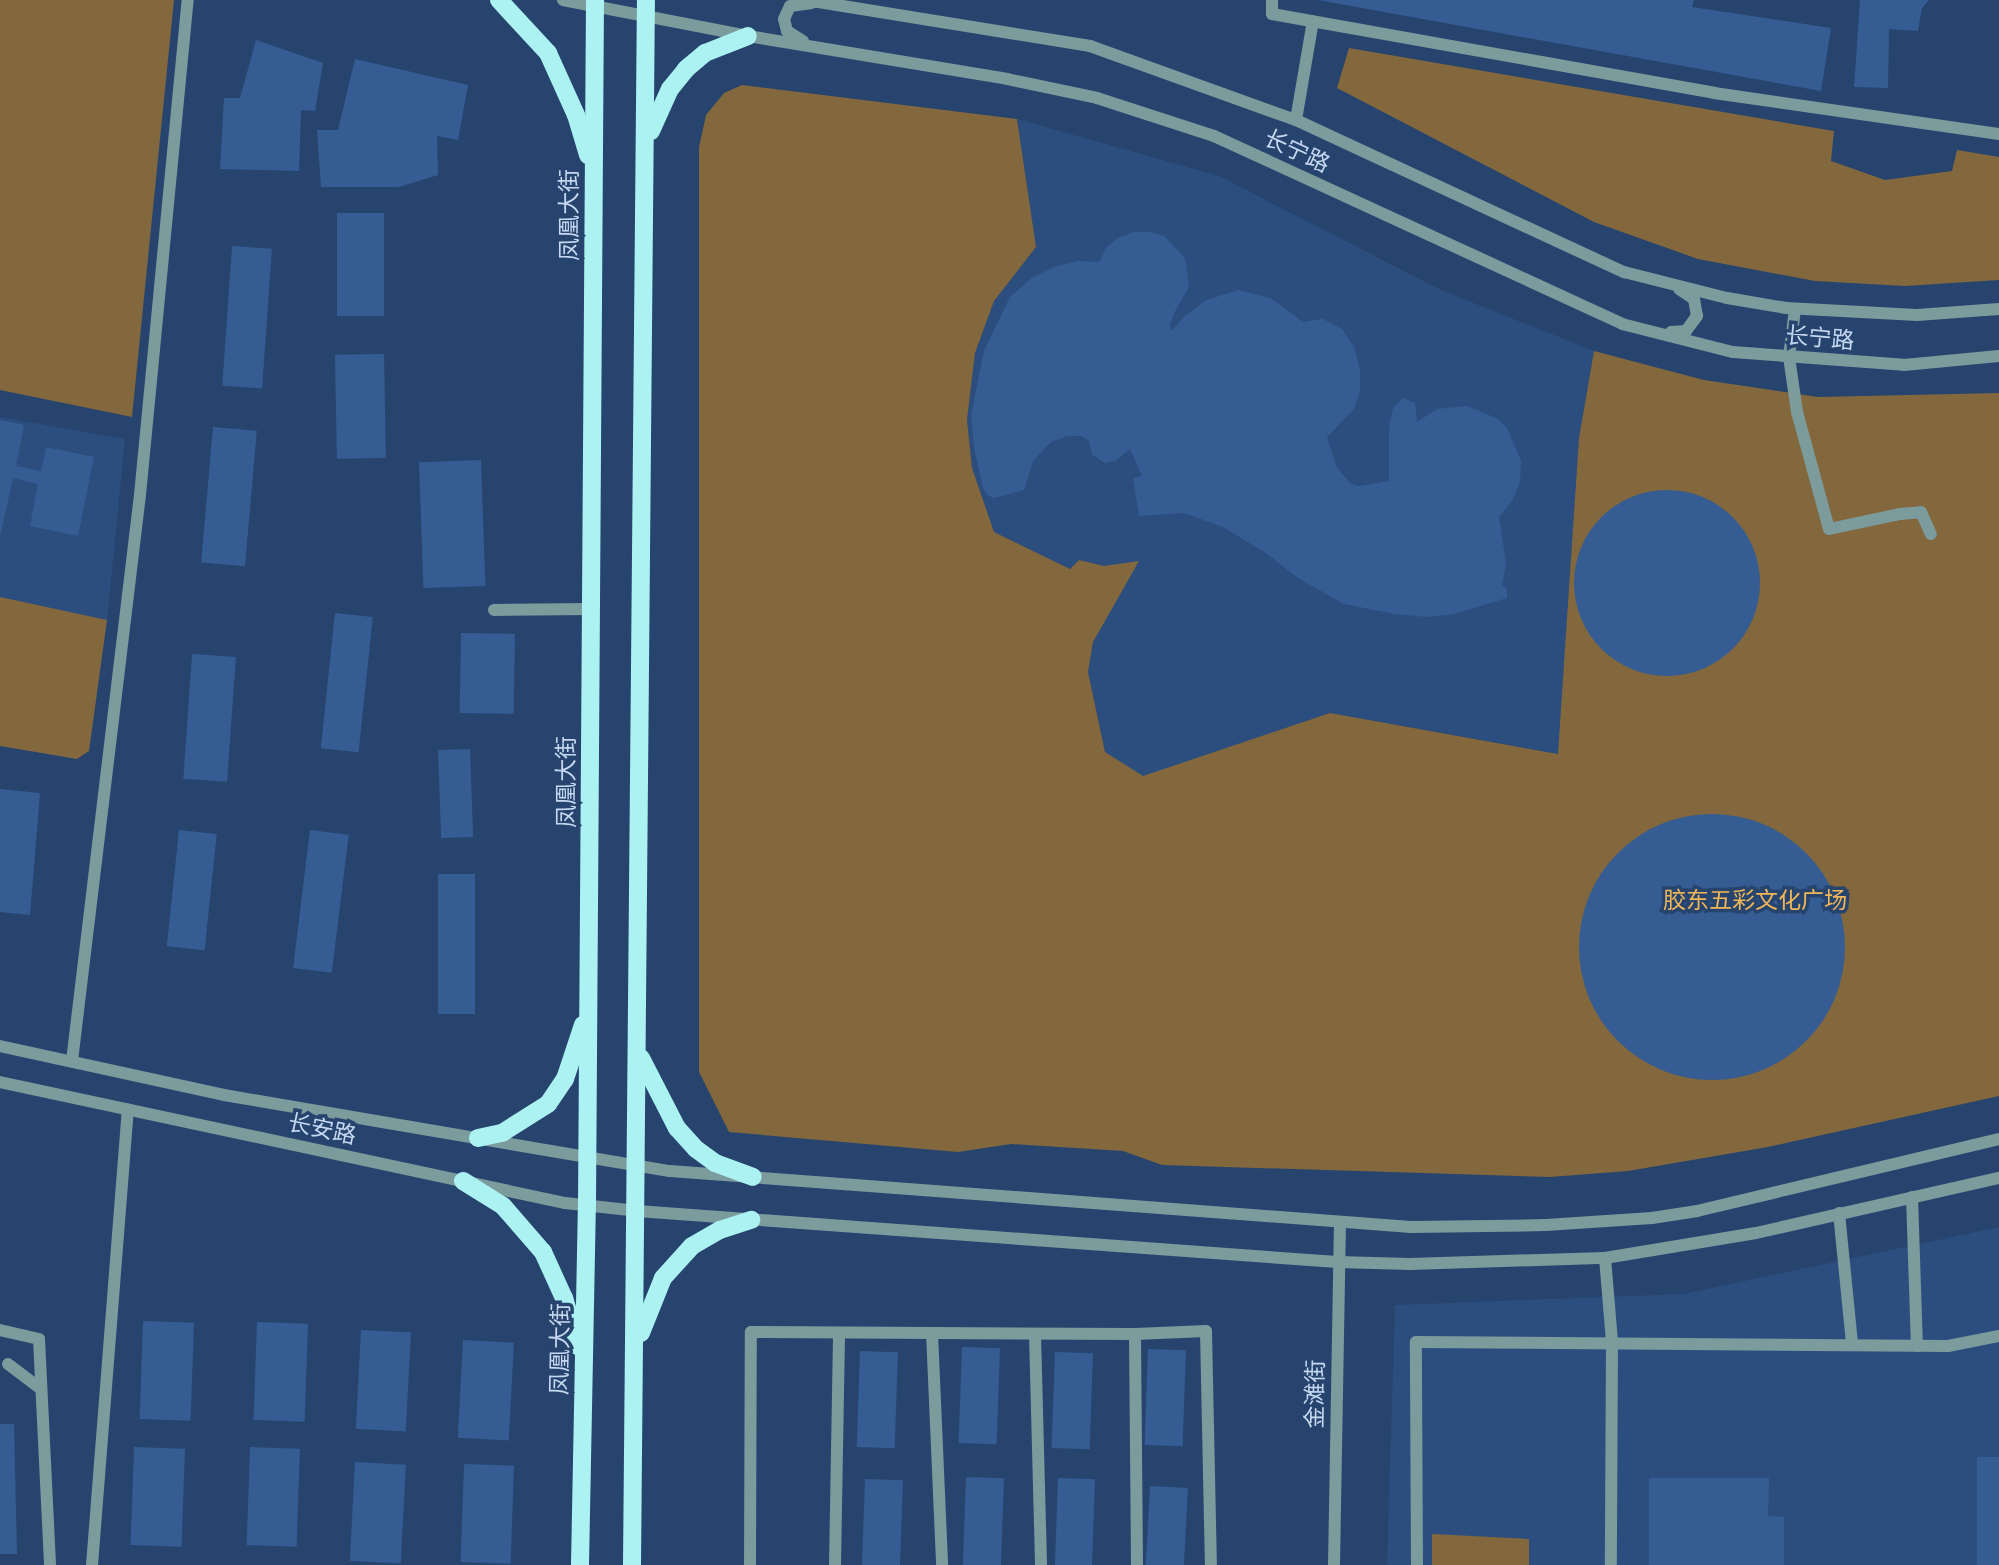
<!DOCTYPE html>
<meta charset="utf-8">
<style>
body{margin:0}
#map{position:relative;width:1999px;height:1565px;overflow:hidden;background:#26446e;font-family:Ubuntu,"Noto Sans SC",sans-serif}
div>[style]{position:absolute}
.built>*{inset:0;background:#2c4e7f}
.green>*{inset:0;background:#83673d}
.building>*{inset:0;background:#355d94;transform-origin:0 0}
.round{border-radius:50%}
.minor>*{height:12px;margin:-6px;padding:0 6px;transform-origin:6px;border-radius:6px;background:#7b9b9c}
.major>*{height:18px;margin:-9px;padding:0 9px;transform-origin:9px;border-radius:9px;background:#adf2f3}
span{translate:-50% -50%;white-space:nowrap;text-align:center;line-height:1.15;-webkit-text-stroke:7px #26446e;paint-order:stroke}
.street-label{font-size:23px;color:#c6d8f1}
.park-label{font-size:23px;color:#f1b657}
</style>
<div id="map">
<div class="built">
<i style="clip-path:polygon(1017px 119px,1219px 176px,1441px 290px,1594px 351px,1579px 438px,1559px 754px,1330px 713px,1143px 777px,1105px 752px,1088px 672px,1093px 642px,1108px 611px,1104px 566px,1079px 560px,1070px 569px,994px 532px,972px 468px,967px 420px,975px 353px,994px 301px,1036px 247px)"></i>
<i style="clip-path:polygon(0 417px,125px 439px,107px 620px,89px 751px,77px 759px,0 746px)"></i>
<i style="clip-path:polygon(1999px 1227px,1999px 1565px,1387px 1565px,1395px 1305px,1684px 1294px)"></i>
</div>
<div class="green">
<i style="clip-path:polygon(0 0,174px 0,132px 417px,0 390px)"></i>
<i style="clip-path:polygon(1349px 48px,1834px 131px,1831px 161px,1885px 180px,1952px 171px,1957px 150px,1999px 157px,1999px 280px,1905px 286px,1815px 281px,1698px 259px,1594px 222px,1337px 88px)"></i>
<i style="clip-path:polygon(742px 85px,1017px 119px,1036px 247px,994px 301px,975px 353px,967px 420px,972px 468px,994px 532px,1070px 569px,1079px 560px,1104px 566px,1139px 561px,1093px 642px,1088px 672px,1105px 752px,1143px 776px,1330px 713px,1558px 754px,1579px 438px,1594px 351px,1704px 380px,1818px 397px,1999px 393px,1999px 1096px,1768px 1147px,1628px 1171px,1550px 1177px,1162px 1165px,1123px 1151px,1011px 1144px,958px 1152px,729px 1132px,699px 1072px,699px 147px,706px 115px,724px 93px)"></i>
<i style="clip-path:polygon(0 597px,107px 620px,89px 751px,77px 759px,0 746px)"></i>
<i style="clip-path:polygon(1432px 1534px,1529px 1539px,1529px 1565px,1432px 1565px)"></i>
</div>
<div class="building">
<i style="clip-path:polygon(1318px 0,1694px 0,1692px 7px,1831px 28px,1821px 91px)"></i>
<i style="clip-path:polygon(1860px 0,1929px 0,1922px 8px,1918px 31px,1889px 29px,1888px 88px,1854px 87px)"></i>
<i style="clip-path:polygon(256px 40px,323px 63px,315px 111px,301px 110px,299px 171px,220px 169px,224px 98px,240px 98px)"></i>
<i style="clip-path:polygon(355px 59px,468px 85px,458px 140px,437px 136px,438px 175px,399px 187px,321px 187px,317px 130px,338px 130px)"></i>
<i style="left:337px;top:213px;width:47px;height:103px"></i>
<i style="clip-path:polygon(1133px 232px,1149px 232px,1164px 236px,1185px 258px,1189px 287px,1174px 313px,1170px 325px,1172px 331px,1184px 317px,1206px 300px,1239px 290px,1272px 299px,1303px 322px,1323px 319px,1342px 329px,1354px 347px,1360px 371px,1360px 391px,1354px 409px,1327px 437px,1337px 468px,1351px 484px,1359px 486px,1389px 481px,1389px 429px,1393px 408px,1403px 398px,1415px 403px,1417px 422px,1437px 409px,1467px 406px,1496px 418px,1507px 428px,1521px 461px,1520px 482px,1512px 501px,1499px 517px,1506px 563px,1502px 585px,1507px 589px,1507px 598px,1454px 614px,1427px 617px,1395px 614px,1344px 604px,1298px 578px,1266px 553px,1223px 527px,1184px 513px,1139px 516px,1133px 478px,1142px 476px,1130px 449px,1115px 461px,1105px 463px,1092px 454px,1089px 441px,1082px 436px,1067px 436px,1051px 442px,1033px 461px,1024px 490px,994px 498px,987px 495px,983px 488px,974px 448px,971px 415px,984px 351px,1010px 297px,1033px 277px,1057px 266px,1078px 261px,1099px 262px,1106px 248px,1118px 238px)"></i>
<i style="left:232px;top:246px;width:40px;height:140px;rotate:4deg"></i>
<i style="left:384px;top:354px;width:104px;height:49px;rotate:89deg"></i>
<i style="clip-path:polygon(0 420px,24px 425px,16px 466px,41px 471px,46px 447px,94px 457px,78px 536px,30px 526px,38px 484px,13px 478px,0 536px)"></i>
<i style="left:213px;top:427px;width:44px;height:136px;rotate:5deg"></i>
<i style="left:481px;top:460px;width:126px;height:62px;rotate:88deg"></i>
<i class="round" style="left:1574px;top:490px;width:186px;height:186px"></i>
<i style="left:335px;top:613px;width:38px;height:136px;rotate:6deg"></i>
<i style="left:461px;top:633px;width:54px;height:80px;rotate:1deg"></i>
<i style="left:192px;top:654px;width:44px;height:125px;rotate:4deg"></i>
<i style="left:470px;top:749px;width:88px;height:32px;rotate:88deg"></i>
<i style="clip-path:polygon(0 789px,40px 793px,30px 915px,0 912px)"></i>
<i class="round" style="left:1579px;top:814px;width:266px;height:266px"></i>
<i style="left:179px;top:830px;width:38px;height:117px;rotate:6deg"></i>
<i style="left:310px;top:830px;width:39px;height:139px;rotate:7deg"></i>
<i style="left:438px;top:874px;width:37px;height:140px"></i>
<i style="left:143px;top:1321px;width:51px;height:98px;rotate:2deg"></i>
<i style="left:257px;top:1322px;width:51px;height:98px;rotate:2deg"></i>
<i style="left:361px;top:1330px;width:50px;height:99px;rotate:3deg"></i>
<i style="left:463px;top:1340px;width:51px;height:98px;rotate:3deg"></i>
<i style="left:962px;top:1347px;width:38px;height:96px;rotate:2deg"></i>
<i style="left:1148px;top:1349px;width:38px;height:96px;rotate:2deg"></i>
<i style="left:860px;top:1351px;width:38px;height:96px;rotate:2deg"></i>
<i style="left:1055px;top:1352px;width:38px;height:96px;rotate:2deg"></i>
<i style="clip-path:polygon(0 1424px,14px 1424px,17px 1554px,0 1554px)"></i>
<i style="left:134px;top:1447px;width:51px;height:98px;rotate:2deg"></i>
<i style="left:250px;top:1447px;width:50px;height:98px;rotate:2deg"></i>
<i style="left:1977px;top:1457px;width:22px;height:108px"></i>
<i style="left:355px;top:1462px;width:51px;height:99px;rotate:3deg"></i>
<i style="left:464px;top:1464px;width:50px;height:98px;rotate:2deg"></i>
<i style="left:966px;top:1477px;width:38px;height:88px;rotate:2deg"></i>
<i style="left:1058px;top:1478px;width:37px;height:87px;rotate:2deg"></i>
<i style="clip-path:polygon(1649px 1478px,1769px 1478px,1768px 1516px,1784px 1517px,1784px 1565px,1649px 1565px)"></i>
<i style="left:865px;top:1479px;width:38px;height:86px;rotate:2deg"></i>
<i style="left:1150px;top:1486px;width:38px;height:79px;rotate:3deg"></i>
</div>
<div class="minor">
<i style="left:563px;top:0;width:188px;rotate:11deg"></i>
<i style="left:748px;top:36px;width:263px;rotate:9.4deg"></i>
<i style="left:1007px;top:79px;width:92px;rotate:11.9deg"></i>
<i style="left:1097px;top:98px;width:123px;rotate:18deg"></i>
<i style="left:1214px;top:136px;width:449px;rotate:24.7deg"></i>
<i style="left:1622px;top:324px;width:114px;rotate:14.2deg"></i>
<i style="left:1733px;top:352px;width:171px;rotate:4.3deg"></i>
<i style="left:1904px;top:365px;width:95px;rotate:-5.4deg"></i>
<i style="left:806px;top:0;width:288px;rotate:9.2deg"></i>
<i style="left:1090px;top:46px;width:219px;rotate:19.8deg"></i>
<i style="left:1296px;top:120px;width:362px;rotate:24.9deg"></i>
<i style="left:1624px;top:272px;width:106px;rotate:14.2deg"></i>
<i style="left:1727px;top:298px;width:60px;rotate:9.6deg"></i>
<i style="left:1786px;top:308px;width:131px;rotate:3.1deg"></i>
<i style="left:1917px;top:315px;width:82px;rotate:-4.2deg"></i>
<i style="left:1272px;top:0;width:14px;rotate:90deg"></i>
<i style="left:1272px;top:14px;width:449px;rotate:10.1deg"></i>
<i style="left:1714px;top:93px;width:288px;rotate:8.2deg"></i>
<i style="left:803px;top:41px;width:19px;rotate:-148deg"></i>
<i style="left:787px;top:31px;width:12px;rotate:-104deg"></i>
<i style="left:784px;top:19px;width:14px;rotate:-65deg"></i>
<i style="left:790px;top:6px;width:22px;rotate:-8deg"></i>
<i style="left:1296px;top:120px;width:100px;rotate:-80.3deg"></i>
<i style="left:1795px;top:309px;width:48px;rotate:97.1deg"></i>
<i style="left:1789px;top:357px;width:56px;rotate:81.7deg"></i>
<i style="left:1797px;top:412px;width:121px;rotate:74.7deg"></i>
<i style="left:1829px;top:529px;width:73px;rotate:-11.9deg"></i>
<i style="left:1900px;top:514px;width:21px;rotate:-5deg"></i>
<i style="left:1921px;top:512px;width:24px;rotate:66deg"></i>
<i style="left:1671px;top:332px;width:15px;rotate:-4deg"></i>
<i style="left:1686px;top:331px;width:19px;rotate:-54deg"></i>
<i style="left:1697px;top:316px;width:17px;rotate:-100deg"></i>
<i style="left:1694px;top:299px;width:18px;rotate:-146deg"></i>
<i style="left:494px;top:610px;width:97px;rotate:-0.6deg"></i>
<i style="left:0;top:1046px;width:229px;rotate:12.3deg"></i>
<i style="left:224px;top:1095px;width:452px;rotate:9.7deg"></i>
<i style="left:670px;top:1171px;width:743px;rotate:4.32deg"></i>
<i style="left:1411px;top:1227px;width:135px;rotate:-0.8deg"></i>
<i style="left:1546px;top:1225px;width:106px;rotate:-3.8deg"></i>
<i style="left:1652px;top:1218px;width:46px;rotate:-8.8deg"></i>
<i style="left:1697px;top:1211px;width:310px;rotate:-13.4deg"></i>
<i style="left:72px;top:1061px;width:570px;rotate:-83.15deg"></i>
<i style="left:140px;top:495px;width:497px;rotate:-84.5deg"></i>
<i style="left:0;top:1082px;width:578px;rotate:12.09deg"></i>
<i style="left:565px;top:1203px;width:72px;rotate:6.3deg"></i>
<i style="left:637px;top:1211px;width:702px;rotate:4.17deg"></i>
<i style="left:1337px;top:1262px;width:73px;rotate:1.6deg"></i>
<i style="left:1410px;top:1264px;width:195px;rotate:-1.8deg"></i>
<i style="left:1605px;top:1258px;width:153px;rotate:-9.4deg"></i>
<i style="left:1756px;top:1233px;width:249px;rotate:-12.8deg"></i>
<i style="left:1912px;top:1197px;width:149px;rotate:88.1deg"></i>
<i style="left:1839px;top:1213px;width:132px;rotate:84.3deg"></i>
<i style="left:1605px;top:1258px;width:83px;rotate:85.2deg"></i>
<i style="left:1612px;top:1341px;width:224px;rotate:90.3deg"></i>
<i style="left:0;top:1330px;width:40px;rotate:13deg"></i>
<i style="left:39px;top:1339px;width:226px;rotate:87.2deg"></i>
<i style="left:932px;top:1333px;width:232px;rotate:87.5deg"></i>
<i style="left:1035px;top:1334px;width:231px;rotate:88.5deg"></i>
<i style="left:8px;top:1364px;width:41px;rotate:37.1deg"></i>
<i style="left:92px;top:1565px;width:457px;rotate:-85.5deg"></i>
<i style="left:750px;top:1565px;width:233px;rotate:-89.8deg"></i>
<i style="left:751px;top:1332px;width:384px;rotate:0.3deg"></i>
<i style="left:835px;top:1565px;width:232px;rotate:-89deg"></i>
<i style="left:1137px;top:1565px;width:231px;rotate:-90.5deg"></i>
<i style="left:1135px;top:1334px;width:71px;rotate:-2.4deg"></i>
<i style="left:1206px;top:1331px;width:234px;rotate:88.8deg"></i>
<i style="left:1334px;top:1565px;width:342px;rotate:-89deg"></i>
<i style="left:1417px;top:1565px;width:223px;rotate:-90.3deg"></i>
<i style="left:1416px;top:1342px;width:532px;rotate:0.43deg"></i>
<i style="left:1948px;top:1346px;width:52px;rotate:-11.1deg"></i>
</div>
<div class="major">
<i style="left:499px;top:0;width:72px;rotate:47.2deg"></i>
<i style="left:548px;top:53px;width:68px;rotate:65.7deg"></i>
<i style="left:576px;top:115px;width:42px;rotate:73.3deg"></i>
<i style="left:651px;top:131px;width:46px;rotate:-65.7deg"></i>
<i style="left:670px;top:89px;width:26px;rotate:-51deg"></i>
<i style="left:686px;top:69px;width:25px;rotate:-40deg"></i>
<i style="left:705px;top:53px;width:46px;rotate:-21.6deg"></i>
<i style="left:641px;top:1058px;width:79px;rotate:62.8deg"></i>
<i style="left:677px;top:1128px;width:28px;rotate:48deg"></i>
<i style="left:696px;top:1149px;width:24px;rotate:36deg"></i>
<i style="left:715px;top:1163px;width:40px;rotate:20.2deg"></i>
<i style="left:478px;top:1138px;width:25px;rotate:-12deg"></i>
<i style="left:502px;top:1133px;width:54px;rotate:-32.2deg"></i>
<i style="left:548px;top:1104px;width:30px;rotate:-56deg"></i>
<i style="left:565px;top:1079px;width:57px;rotate:-71.6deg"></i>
<i style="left:463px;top:1181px;width:47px;rotate:32deg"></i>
<i style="left:503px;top:1206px;width:61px;rotate:49deg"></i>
<i style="left:543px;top:1252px;width:51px;rotate:65.5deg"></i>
<i style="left:564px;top:1298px;width:51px;rotate:73deg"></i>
<i style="left:641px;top:1333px;width:59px;rotate:-68.2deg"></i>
<i style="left:663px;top:1278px;width:43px;rotate:-47.8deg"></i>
<i style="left:692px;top:1246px;width:32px;rotate:-30deg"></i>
<i style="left:720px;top:1230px;width:33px;rotate:-18deg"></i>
<i style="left:580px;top:1565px;width:360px;rotate:-88.9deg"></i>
<i style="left:587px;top:1205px;width:1205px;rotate:-89.62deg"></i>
<i style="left:632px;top:1565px;width:1565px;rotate:-89.49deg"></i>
</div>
<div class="street-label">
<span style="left:1297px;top:151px;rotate:25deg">长宁路</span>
<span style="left:569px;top:215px;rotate:-90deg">凤凰大街</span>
<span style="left:1820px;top:338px;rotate:5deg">长宁路</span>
<span style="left:566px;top:782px;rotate:-90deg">凤凰大街</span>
<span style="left:322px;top:1129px;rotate:12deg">长安路</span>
<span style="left:560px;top:1349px;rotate:-89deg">凤凰大街</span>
<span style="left:1315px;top:1394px;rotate:-89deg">金滩街</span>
</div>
<div class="park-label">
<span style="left:1755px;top:900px">胶东五彩文化广场</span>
</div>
</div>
